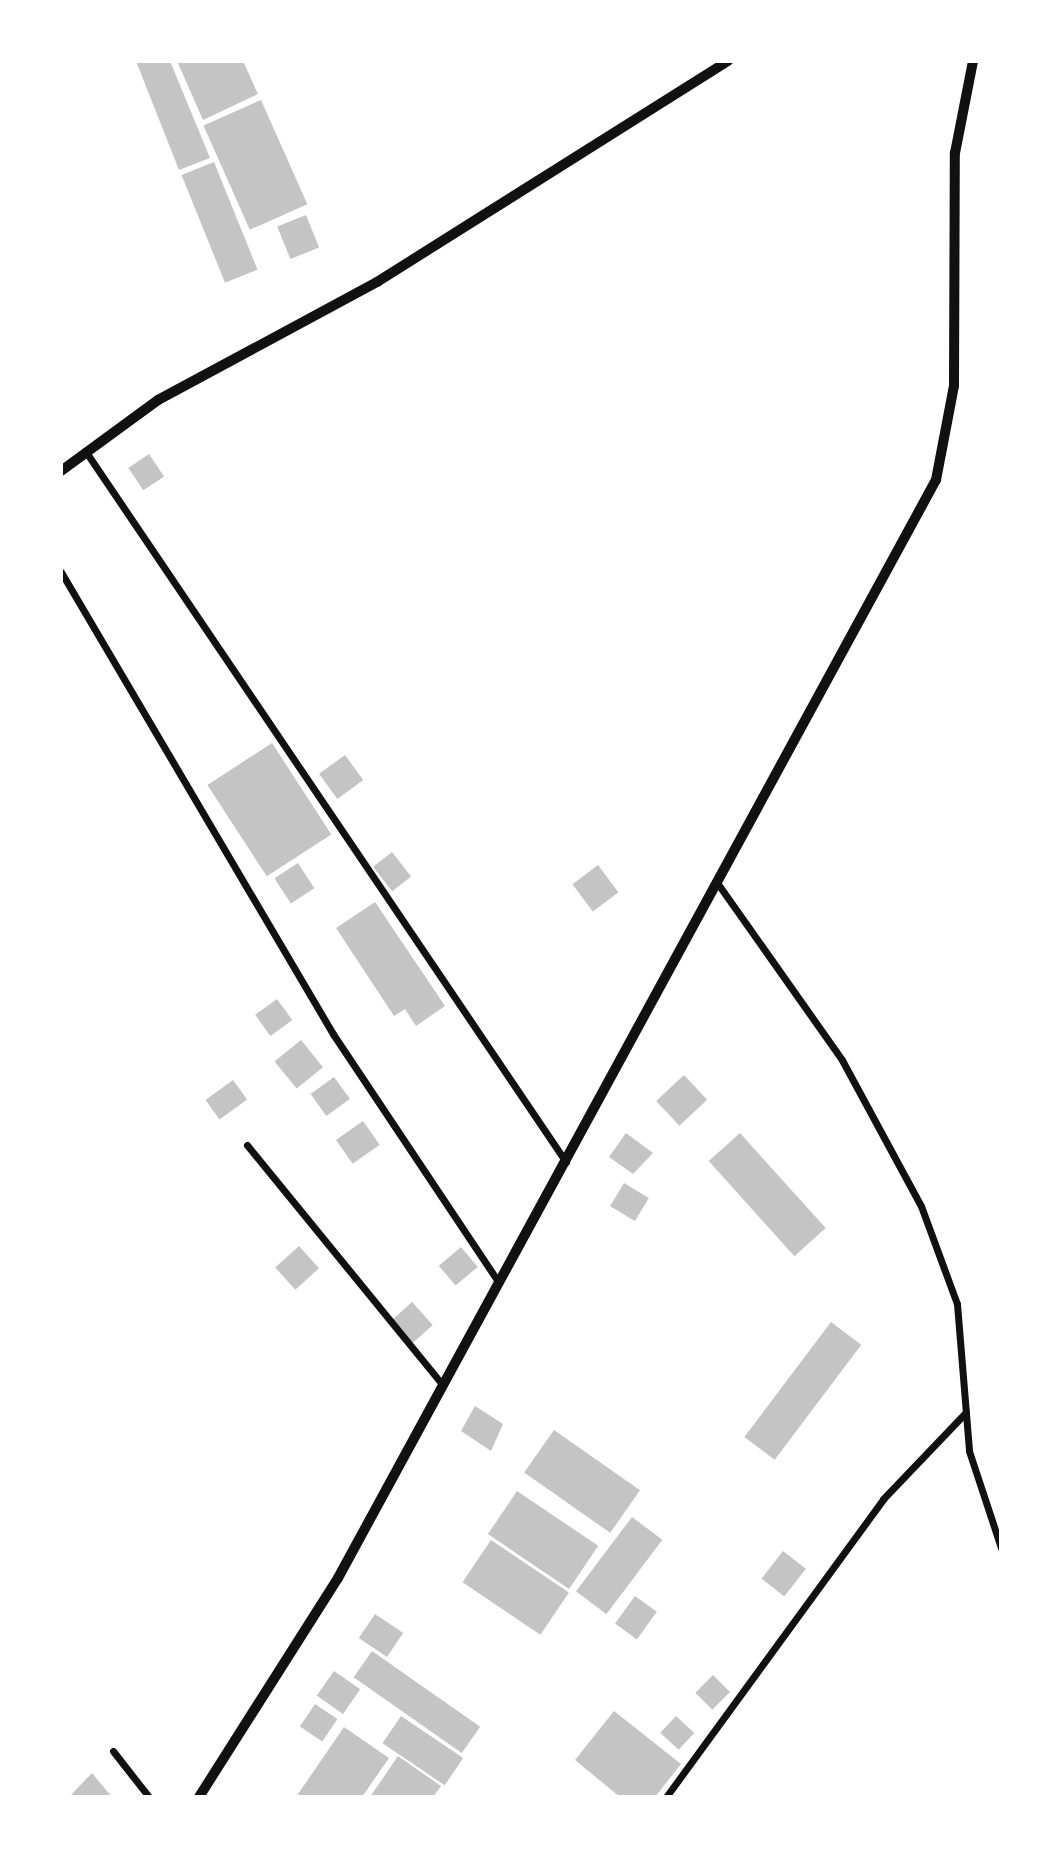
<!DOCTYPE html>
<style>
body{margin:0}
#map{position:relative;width:1062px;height:1858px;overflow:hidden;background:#fff;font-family:"Varela Round",sans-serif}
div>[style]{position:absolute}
.building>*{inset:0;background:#c4c4c4;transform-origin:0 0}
.minor>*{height:7px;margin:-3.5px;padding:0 3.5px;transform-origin:3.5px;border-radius:3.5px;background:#111}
.tertiary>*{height:10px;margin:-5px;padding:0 5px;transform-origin:5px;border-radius:5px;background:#111}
span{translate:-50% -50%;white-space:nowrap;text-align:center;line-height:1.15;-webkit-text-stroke:7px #fff;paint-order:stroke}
.frame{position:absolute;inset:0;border:63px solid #fff;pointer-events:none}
</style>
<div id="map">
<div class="building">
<i style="clip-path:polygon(136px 61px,170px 61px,210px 158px,179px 170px)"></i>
<i style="clip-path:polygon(177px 61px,243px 61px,258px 94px,203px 120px)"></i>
<i style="left:261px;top:100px;width:114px;height:63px;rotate:66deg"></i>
<i style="left:214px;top:162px;width:116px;height:35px;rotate:68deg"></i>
<i style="left:306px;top:215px;width:35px;height:31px;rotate:68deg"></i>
<i style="left:149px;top:454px;width:27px;height:25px;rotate:56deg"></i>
<i style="left:272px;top:743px;width:109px;height:77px;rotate:57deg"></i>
<i style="left:345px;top:755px;width:31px;height:32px;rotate:54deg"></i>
<i style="left:392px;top:852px;width:31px;height:24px;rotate:52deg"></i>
<i style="left:298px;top:863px;width:30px;height:28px;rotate:57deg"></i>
<i style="left:598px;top:865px;width:34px;height:32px;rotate:53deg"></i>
<i style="clip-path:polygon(375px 902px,445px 1006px,416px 1026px,405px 1009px,394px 1016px,336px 928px)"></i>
<i style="left:277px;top:999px;width:26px;height:27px;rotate:54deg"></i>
<i style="left:301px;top:1040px;width:35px;height:34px;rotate:51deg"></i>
<i style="left:684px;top:1075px;width:34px;height:38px;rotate:47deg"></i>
<i style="left:334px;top:1077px;width:27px;height:29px;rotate:54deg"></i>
<i style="left:233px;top:1080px;width:24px;height:34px;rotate:54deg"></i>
<i style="left:363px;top:1121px;width:29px;height:33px;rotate:55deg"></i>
<i style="clip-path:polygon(626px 1133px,653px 1153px,633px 1174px,609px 1157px)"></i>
<i style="left:740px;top:1133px;width:128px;height:42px;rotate:48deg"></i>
<i style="left:624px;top:1183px;width:29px;height:27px;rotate:31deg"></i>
<i style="left:299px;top:1246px;width:30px;height:32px;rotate:48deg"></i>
<i style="left:461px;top:1247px;width:26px;height:29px;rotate:50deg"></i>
<i style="left:412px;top:1302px;width:31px;height:28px;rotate:48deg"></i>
<i style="left:831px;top:1322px;width:38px;height:144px;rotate:37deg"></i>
<i style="clip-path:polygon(475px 1406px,503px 1424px,491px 1451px,461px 1431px)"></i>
<i style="left:554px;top:1430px;width:105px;height:52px;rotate:35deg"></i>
<i style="left:517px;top:1491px;width:98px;height:52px;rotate:34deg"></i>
<i style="left:632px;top:1517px;width:38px;height:93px;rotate:37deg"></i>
<i style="left:491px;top:1540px;width:94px;height:51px;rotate:34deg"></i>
<i style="left:783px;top:1551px;width:29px;height:35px;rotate:38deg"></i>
<i style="left:635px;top:1596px;width:27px;height:34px;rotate:36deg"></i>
<i style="left:375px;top:1614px;width:34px;height:29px;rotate:34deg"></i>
<i style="left:372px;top:1651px;width:132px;height:32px;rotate:35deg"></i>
<i style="left:334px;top:1671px;width:32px;height:30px;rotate:35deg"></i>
<i style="left:713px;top:1675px;width:24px;height:25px;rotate:45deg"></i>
<i style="left:315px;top:1704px;width:27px;height:27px;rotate:34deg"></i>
<i style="clip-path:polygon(614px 1711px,681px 1764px,655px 1797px,620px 1797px,575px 1760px)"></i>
<i style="left:401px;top:1716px;width:75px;height:33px;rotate:34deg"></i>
<i style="left:676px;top:1716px;width:25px;height:23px;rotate:43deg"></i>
<i style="clip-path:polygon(344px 1727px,389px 1758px,362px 1797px,296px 1797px)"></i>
<i style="clip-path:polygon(398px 1756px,441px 1786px,433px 1797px,370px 1797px)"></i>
<i style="clip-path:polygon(92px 1773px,112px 1797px,69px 1797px)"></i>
</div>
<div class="minor">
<i style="left:86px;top:452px;width:857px;rotate:55.94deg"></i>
<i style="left:61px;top:572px;width:536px;rotate:59.51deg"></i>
<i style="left:333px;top:1034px;width:297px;rotate:56.3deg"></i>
<i style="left:718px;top:884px;width:215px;rotate:54.8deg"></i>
<i style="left:842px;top:1060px;width:166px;rotate:61.6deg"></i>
<i style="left:921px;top:1206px;width:104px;rotate:69.8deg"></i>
<i style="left:957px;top:1304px;width:147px;rotate:85.3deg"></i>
<i style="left:969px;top:1451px;width:102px;rotate:71.7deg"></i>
<i style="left:247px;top:1145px;width:307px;rotate:50.8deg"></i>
<i style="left:113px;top:1751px;width:58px;rotate:52deg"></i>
<i style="left:666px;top:1797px;width:369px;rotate:-53.9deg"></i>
<i style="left:883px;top:1499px;width:120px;rotate:-46.3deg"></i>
</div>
<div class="tertiary">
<i style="left:61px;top:471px;width:120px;rotate:-36.2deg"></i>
<i style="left:158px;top:400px;width:249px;rotate:-28.3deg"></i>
<i style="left:377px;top:282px;width:415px;rotate:-32.2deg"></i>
<i style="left:199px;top:1797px;width:259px;rotate:-57.6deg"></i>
<i style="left:338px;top:1578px;width:1250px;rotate:-61.43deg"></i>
<i style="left:936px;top:480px;width:96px;rotate:-79.2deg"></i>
<i style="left:954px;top:386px;width:233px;rotate:-89.8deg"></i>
<i style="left:955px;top:153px;width:94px;rotate:-78.9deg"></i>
</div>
<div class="frame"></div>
</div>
